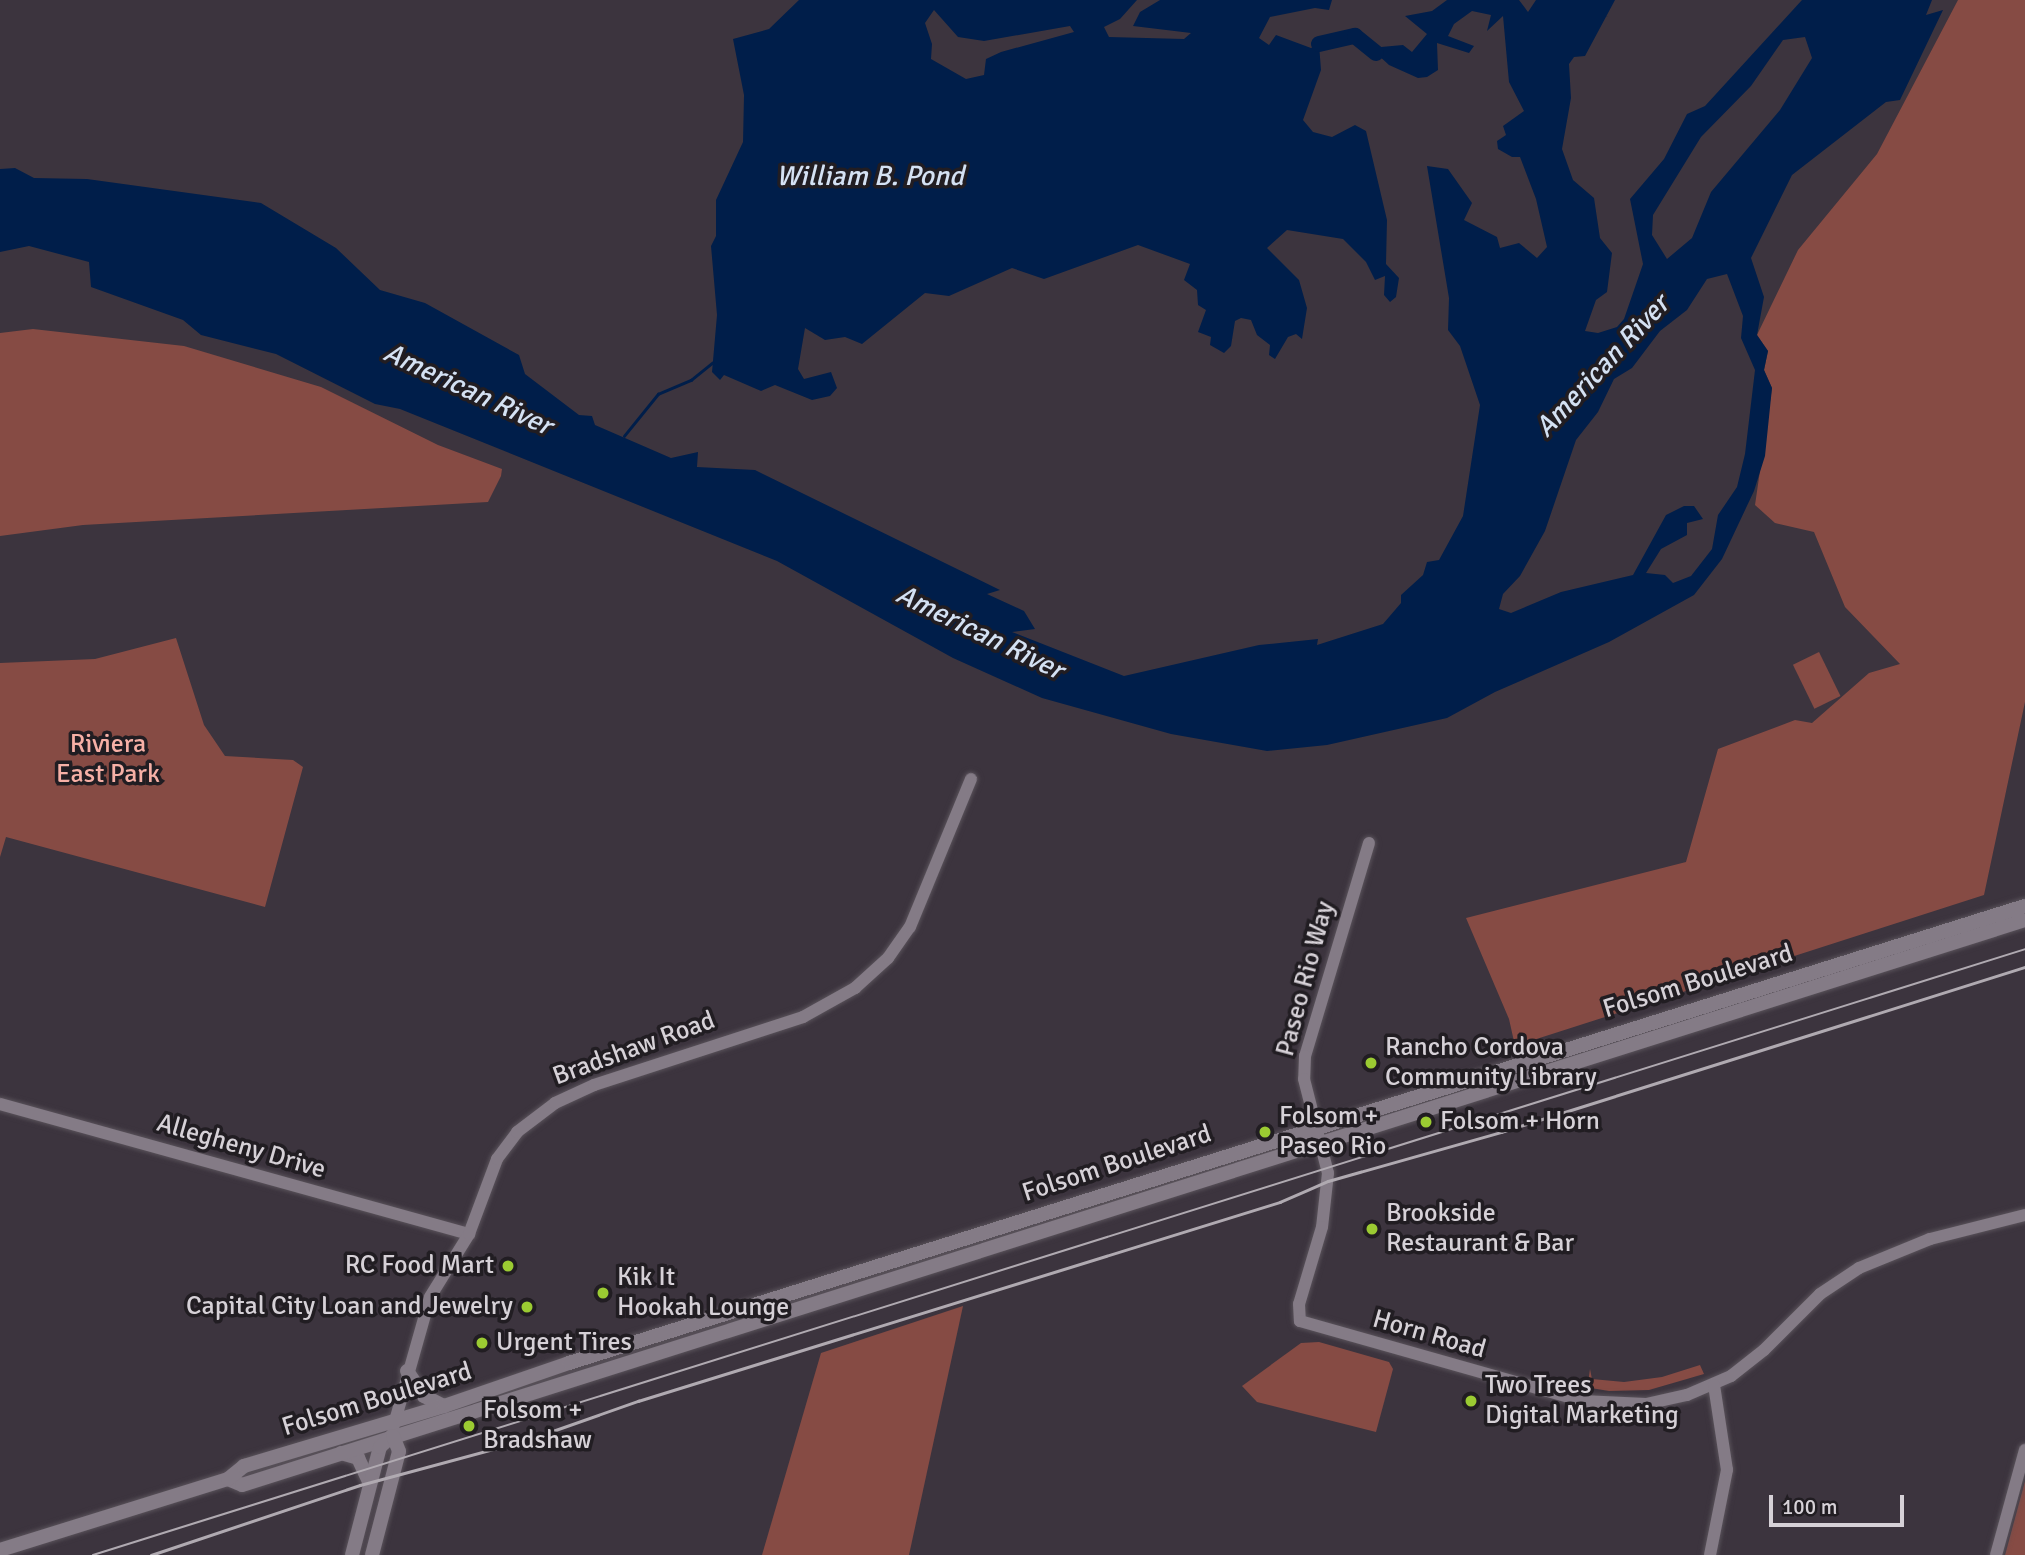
<!DOCTYPE html>
<style>
body{margin:0}
#map{position:relative;width:2025px;height:1555px;overflow:hidden;background:#3c343e;font-family:Signika,sans-serif}
div>[style]{position:absolute}
.green>*{inset:0;background:#864b44;transform-origin:0 0}
.water>*{inset:0;background:#001e4a}
.stream>*{height:2.5px;margin:-1.25px;padding:0 1.25px;transform-origin:1.25px;border-radius:1.25px;background:#001e4a}
.river>*{height:16px;margin:-8px;padding:0 8px;transform-origin:8px;border-radius:8px;background:#001e4a}
.roads{filter:drop-shadow(0 0 2px #59525a) drop-shadow(0 0 2px #59525a)}
.tertiary>*{height:12px;margin:-6px;padding:0 6px;transform-origin:6px;border-radius:6px;background:#847b86}
.secondary>*{height:14px;margin:-7px;padding:0 7px;transform-origin:7px;border-radius:7px;background:#847b86}
.tram>*{height:2px;margin:-1px;padding:0 1px;transform-origin:1px;border-radius:1px;background:#b0aab1}
.rail>*{height:2.5px;margin:-1.25px;padding:0 1.25px;transform-origin:1.25px;border-radius:1.25px;background:#b0aab1}
.dots>*{width:19px;height:19px;translate:-50% -50%;box-sizing:border-box;border:4px solid #211d22;border-radius:50%}
span{translate:-50% -50%;white-space:nowrap;text-align:center;line-height:1.15;-webkit-text-stroke:7px #211d22;paint-order:stroke}
.park-label{font-size:26px;color:#f7b0a6}
.street-label{font-size:26px;color:#d6d1d7}
.poi-label{font-size:26px;color:#d6d1d7}
.left{translate:0 -50%;text-align:left}
.right{translate:-100% -50%;text-align:right}
.water-label{font-size:28px;color:#d4e1f3;font-style:italic}
.scale{position:absolute;left:1769px;top:1495px;width:135px;height:32px;box-sizing:border-box;border:4px solid #d6d1d7;border-top:0;padding-left:9px;font-size:21px;line-height:24px;white-space:nowrap;color:#d6d1d7;-webkit-text-stroke:5px #211d22;paint-order:stroke}
</style>
<div id="map">
<div class="green">
<i style="clip-path:polygon(1958px 0,2025px 0,2025px 702px,1984px 895px,1515px 1046px,1509px 1019px,1466px 918px,1686px 862px,1718px 749px,1795px 720px,1812px 723px,1869px 673px,1900px 664px,1845px 607px,1814px 532px,1775px 523px,1755px 505px,1772px 388px,1764px 370px,1768px 351px,1757px 335px,1798px 250px,1877px 154px)"></i>
<i style="clip-path:polygon(33px 329px,184px 346px,321px 387px,438px 445px,502px 469px,501px 476px,488px 502px,83px 525px,0 536px,0 333px)"></i>
<i style="clip-path:polygon(176px 638px,204px 725px,225px 756px,293px 760px,303px 767px,265px 907px,6px 837px,0 857px,0 663px,95px 659px)"></i>
<i style="left:1819px;top:652px;width:49px;height:29px;rotate:64deg"></i>
<i style="clip-path:polygon(963px 1306px,909px 1555px,762px 1555px,821px 1353px)"></i>
<i style="clip-path:polygon(1319px 1342px,1389px 1362px,1393px 1369px,1376px 1432px,1257px 1402px,1242px 1386px,1301px 1343px)"></i>
<i style="clip-path:polygon(1700px 1365px,1704px 1374px,1649px 1390px,1609px 1391px,1591px 1388px,1588px 1383px,1590px 1369px,1592px 1379px,1624px 1382px,1662px 1377px)"></i>
<i style="clip-path:polygon(2025px 1481px,2025px 1555px,2005px 1555px)"></i>
</div>
<div class="water">
<i style="clip-path:polygon(evenodd,799px 0,1137px 0,1120px 19px,1104px 27px,1109px 37px,1184px 39px,1191px 33px,1133px 26px,1140px 12px,1160px 0,1332px 0,1329px 10px,1315px 8px,1270px 17px,1259px 38px,1269px 45px,1276px 35px,1311px 48px,1319px 44px,1321px 70px,1303px 120px,1313px 132px,1332px 137px,1355px 125px,1366px 131px,1387px 220px,1386px 264px,1399px 278px,1396px 297px,1390px 302px,1384px 295px,1385px 276px,1375px 280px,1366px 262px,1343px 239px,1287px 230px,1267px 248px,1299px 280px,1307px 308px,1302px 339px,1296px 334px,1288px 337px,1275px 359px,1269px 355px,1270px 345px,1257px 335px,1251px 320px,1241px 318px,1235px 321px,1231px 346px,1224px 353px,1210px 345px,1211px 337px,1198px 332px,1206px 310px,1198px 305px,1197px 290px,1184px 280px,1190px 264px,1138px 245px,1044px 279px,1012px 268px,949px 296px,925px 293px,862px 344px,845px 337px,825px 340px,805px 328px,798px 369px,804px 379px,831px 372px,837px 388px,830px 396px,812px 400px,775px 385px,761px 391px,724px 375px,720px 380px,712px 372px,717px 315px,711px 246px,716px 236px,716px 200px,743px 142px,744px 95px,733px 39px,769px 29px,799px 0,934px 10px,958px 37px,984px 41px,1070px 26px,1074px 32px,1001px 52px,986px 59px,984px 75px,966px 79px,931px 59px,932px 44px,925px 23px,934px 10px)"></i>
<i style="clip-path:polygon(evenodd,1447px 0,1519px 0,1528px 12px,1536px 0,1615px 0,1585px 56px,1574px 57px,1569px 64px,1571px 98px,1562px 149px,1573px 180px,1594px 198px,1600px 238px,1612px 253px,1607px 292px,1596px 300px,1585px 331px,1598px 333px,1617px 327px,1624px 319px,1643px 264px,1630px 199px,1664px 159px,1687px 114px,1705px 106px,1802px 0,1932px 0,1926px 15px,1943px 10px,1900px 100px,1886px 102px,1792px 175px,1751px 258px,1764px 297px,1757px 335px,1768px 351px,1764px 370px,1772px 388px,1765px 456px,1754px 491px,1722px 559px,1694px 595px,1609px 642px,1495px 692px,1447px 718px,1327px 745px,1267px 751px,1171px 734px,1042px 698px,953px 658px,777px 561px,400px 409px,375px 404px,276px 354px,201px 335px,183px 320px,91px 287px,89px 262px,29px 246px,0 252px,0 169px,15px 168px,34px 178px,87px 179px,261px 203px,336px 248px,380px 290px,425px 303px,519px 355px,525px 374px,579px 415px,592px 416px,595px 425px,671px 458px,698px 452px,697px 467px,755px 470px,1000px 590px,987px 594px,1024px 611px,1035px 629px,1012px 632px,1124px 676px,1259px 645px,1318px 639px,1317px 645px,1383px 624px,1401px 603px,1401px 595px,1423px 575px,1427px 562px,1439px 560px,1463px 516px,1480px 405px,1460px 346px,1448px 330px,1449px 298px,1427px 166px,1448px 169px,1472px 203px,1464px 220px,1497px 237px,1500px 248px,1519px 243px,1537px 258px,1547px 247px,1536px 199px,1520px 157px,1512px 157px,1498px 149px,1497px 141px,1506px 135px,1503px 126px,1524px 111px,1509px 82px,1503px 16px,1487px 31px,1491px 15px,1472px 11px,1454px 24px,1448px 36px,1474px 46px,1469px 53px,1437px 43px,1438px 70px,1427px 77px,1418px 78px,1389px 65px,1376px 53px,1381px 47px,1403px 45px,1412px 52px,1427px 34px,1405px 16px,1432px 11px,1447px 0,1805px 37px,1812px 58px,1780px 110px,1711px 192px,1692px 238px,1667px 259px,1652px 235px,1653px 215px,1701px 137px,1751px 86px,1783px 40px,1805px 37px,1447px 0,1727px 274px,1743px 316px,1741px 338px,1755px 370px,1745px 454px,1737px 487px,1718px 515px,1712px 549px,1691px 576px,1673px 583px,1665px 575px,1646px 573px,1661px 549px,1687px 535px,1687px 523px,1703px 519px,1694px 506px,1684px 506px,1666px 515px,1633px 575px,1561px 592px,1511px 613px,1499px 609px,1503px 594px,1520px 576px,1545px 531px,1576px 440px,1598px 412px,1614px 379px,1632px 368px,1660px 331px,1687px 310px,1707px 279px,1727px 274px)"></i>
</div>
<div class="stream">
<i style="left:624px;top:436px;width:54px;rotate:-51deg"></i>
<i style="left:658px;top:394px;width:36px;rotate:-23deg"></i>
<i style="left:691px;top:380px;width:27px;rotate:-39deg"></i>
</div>
<div class="river">
<i style="left:1319px;top:44px;width:37px;rotate:-13deg"></i>
<i style="left:1355px;top:36px;width:27px;rotate:39deg"></i>
</div>
<div class="roads">
<div class="tertiary">
<i style="left:1369px;top:843px;width:222px;rotate:106.7deg"></i>
<i style="left:1305px;top:1056px;width:23px;rotate:92deg"></i>
<i style="left:1304px;top:1079px;width:97px;rotate:75.7deg"></i>
<i style="left:1328px;top:1173px;width:54px;rotate:96.3deg"></i>
<i style="left:1322px;top:1227px;width:80px;rotate:106.6deg"></i>
<i style="left:1299px;top:1304px;width:17px;rotate:87deg"></i>
<i style="left:1300px;top:1321px;width:293px;rotate:15.8deg"></i>
<i style="left:1582px;top:1401px;width:64px;rotate:2.7deg"></i>
<i style="left:1646px;top:1404px;width:42px;rotate:-12.4deg"></i>
<i style="left:1687px;top:1395px;width:48px;rotate:-23.4deg"></i>
<i style="left:1731px;top:1376px;width:42px;rotate:-38.2deg"></i>
<i style="left:1764px;top:1350px;width:79px;rotate:-45deg"></i>
<i style="left:1820px;top:1294px;width:47px;rotate:-33.7deg"></i>
<i style="left:1859px;top:1268px;width:77px;rotate:-22.2deg"></i>
<i style="left:1930px;top:1239px;width:98px;rotate:-14.2deg"></i>
<i style="left:0;top:1104px;width:487px;rotate:15.5deg"></i>
<i style="left:393px;top:1428px;width:136px;rotate:-74.2deg"></i>
<i style="left:430px;top:1297px;width:74px;rotate:-58.2deg"></i>
<i style="left:469px;top:1234px;width:80px;rotate:-69.5deg"></i>
<i style="left:497px;top:1159px;width:34px;rotate:-53deg"></i>
<i style="left:517px;top:1132px;width:48px;rotate:-37.3deg"></i>
<i style="left:555px;top:1103px;width:43px;rotate:-24.8deg"></i>
<i style="left:594px;top:1085px;width:220px;rotate:-18deg"></i>
<i style="left:803px;top:1017px;width:60px;rotate:-29.1deg"></i>
<i style="left:855px;top:988px;width:45px;rotate:-42.3deg"></i>
<i style="left:888px;top:958px;width:38px;rotate:-55deg"></i>
<i style="left:910px;top:927px;width:160px;rotate:-67.6deg"></i>
<i style="left:1710px;top:1555px;width:87px;rotate:-78.7deg"></i>
<i style="left:1727px;top:1470px;width:86px;rotate:-98.7deg"></i>
<i style="left:1996px;top:1555px;width:109px;rotate:-74.6deg"></i>
</div>
<div class="secondary">
<i style="left:407px;top:1371px;width:30px;rotate:56deg"></i>
<i style="left:424px;top:1396px;width:22px;rotate:27deg"></i>
<i style="left:341px;top:1453px;width:18px;rotate:16deg"></i>
<i style="left:358px;top:1458px;width:26px;rotate:65deg"></i>
<i style="left:228px;top:1479px;width:15px;rotate:23deg"></i>
<i style="left:242px;top:1485px;width:1870px;rotate:-17.58deg"></i>
<i style="left:0;top:1550px;width:239px;rotate:-17.3deg"></i>
<i style="left:228px;top:1479px;width:21px;rotate:-39deg"></i>
<i style="left:244px;top:1466px;width:209px;rotate:-16.7deg"></i>
<i style="left:444px;top:1406px;width:132px;rotate:-19deg"></i>
<i style="left:569px;top:1363px;width:1526px;rotate:-17.43deg"></i>
<i style="left:352px;top:1555px;width:112px;rotate:-75.5deg"></i>
<i style="left:380px;top:1447px;width:16px;rotate:-43deg"></i>
<i style="left:372px;top:1555px;width:107px;rotate:-75.4deg"></i>
<i style="left:399px;top:1451px;width:16px;rotate:-112deg"></i>
</div>
</div>
<div class="tram">
<i style="left:93px;top:1555px;width:2025px;rotate:-17.41deg"></i>
</div>
<div class="rail">
<i style="left:151px;top:1555px;width:220px;rotate:-18.5deg"></i>
<i style="left:360px;top:1485px;width:173px;rotate:-15.1deg"></i>
<i style="left:527px;top:1440px;width:118px;rotate:-19.4deg"></i>
<i style="left:638px;top:1401px;width:672px;rotate:-17.22deg"></i>
<i style="left:1280px;top:1202px;width:52px;rotate:-23.6deg"></i>
<i style="left:1328px;top:1181px;width:180px;rotate:-15.8deg"></i>
<i style="left:1501px;top:1132px;width:549px;rotate:-17.48deg"></i>
</div>
<div class="dots">
<i style="left:1371px;top:1063px;background:#9bcb32"></i>
<i style="left:1426px;top:1122px;background:#9bcb32"></i>
<i style="left:1265px;top:1132px;background:#9bcb32"></i>
<i style="left:1372px;top:1229px;background:#9bcb32"></i>
<i style="left:508px;top:1266px;background:#9bcb32"></i>
<i style="left:603px;top:1293px;background:#9bcb32"></i>
<i style="left:527px;top:1307px;background:#9bcb32"></i>
<i style="left:482px;top:1343px;background:#9bcb32"></i>
<i style="left:1471px;top:1401px;background:#9bcb32"></i>
<i style="left:469px;top:1426px;background:#9bcb32"></i>
</div>
<div class="park-label">
<span style="left:108px;top:760px">Riviera<br>East Park</span>
</div>
<div class="street-label">
<span style="left:1306px;top:979px;rotate:-75deg">Paseo Rio Way</span>
<span style="left:1698px;top:982px;rotate:-17deg">Folsom Boulevard</span>
<span style="left:634px;top:1049px;rotate:-20deg">Bradshaw Road</span>
<span style="left:241px;top:1147px;rotate:16deg">Allegheny Drive</span>
<span style="left:1117px;top:1164px;rotate:-18deg">Folsom Boulevard</span>
<span style="left:1429px;top:1335px;rotate:16deg">Horn Road</span>
<span style="left:377px;top:1400px;rotate:-17deg">Folsom Boulevard</span>
</div>
<div class="poi-label">
<span class="left" style="left:1385px;top:1063px">Rancho Cordova<br>Community Library</span>
<span class="left" style="left:1279px;top:1132px">Folsom +<br>Paseo Rio</span>
<span class="left" style="left:1440px;top:1122px">Folsom + Horn</span>
<span class="left" style="left:1386px;top:1229px">Brookside<br>Restaurant &amp; Bar</span>
<span class="right" style="left:494px;top:1266px">RC Food Mart</span>
<span class="left" style="left:617px;top:1293px">Kik It<br>Hookah Lounge</span>
<span class="right" style="left:513px;top:1307px">Capital City Loan and Jewelry</span>
<span class="left" style="left:496px;top:1343px">Urgent Tires</span>
<span class="left" style="left:1485px;top:1401px">Two Trees<br>Digital Marketing</span>
<span class="left" style="left:483px;top:1426px">Folsom +<br>Bradshaw</span>
</div>
<div class="water-label">
<span style="left:870px;top:176px">William B. Pond</span>
<span style="left:1602px;top:366px;rotate:-47deg">American River</span>
<span style="left:468px;top:389px;rotate:25deg">American River</span>
<span style="left:980px;top:632px;rotate:26deg">American River</span>
</div>
<div class="scale">100 m</div>
</div>
